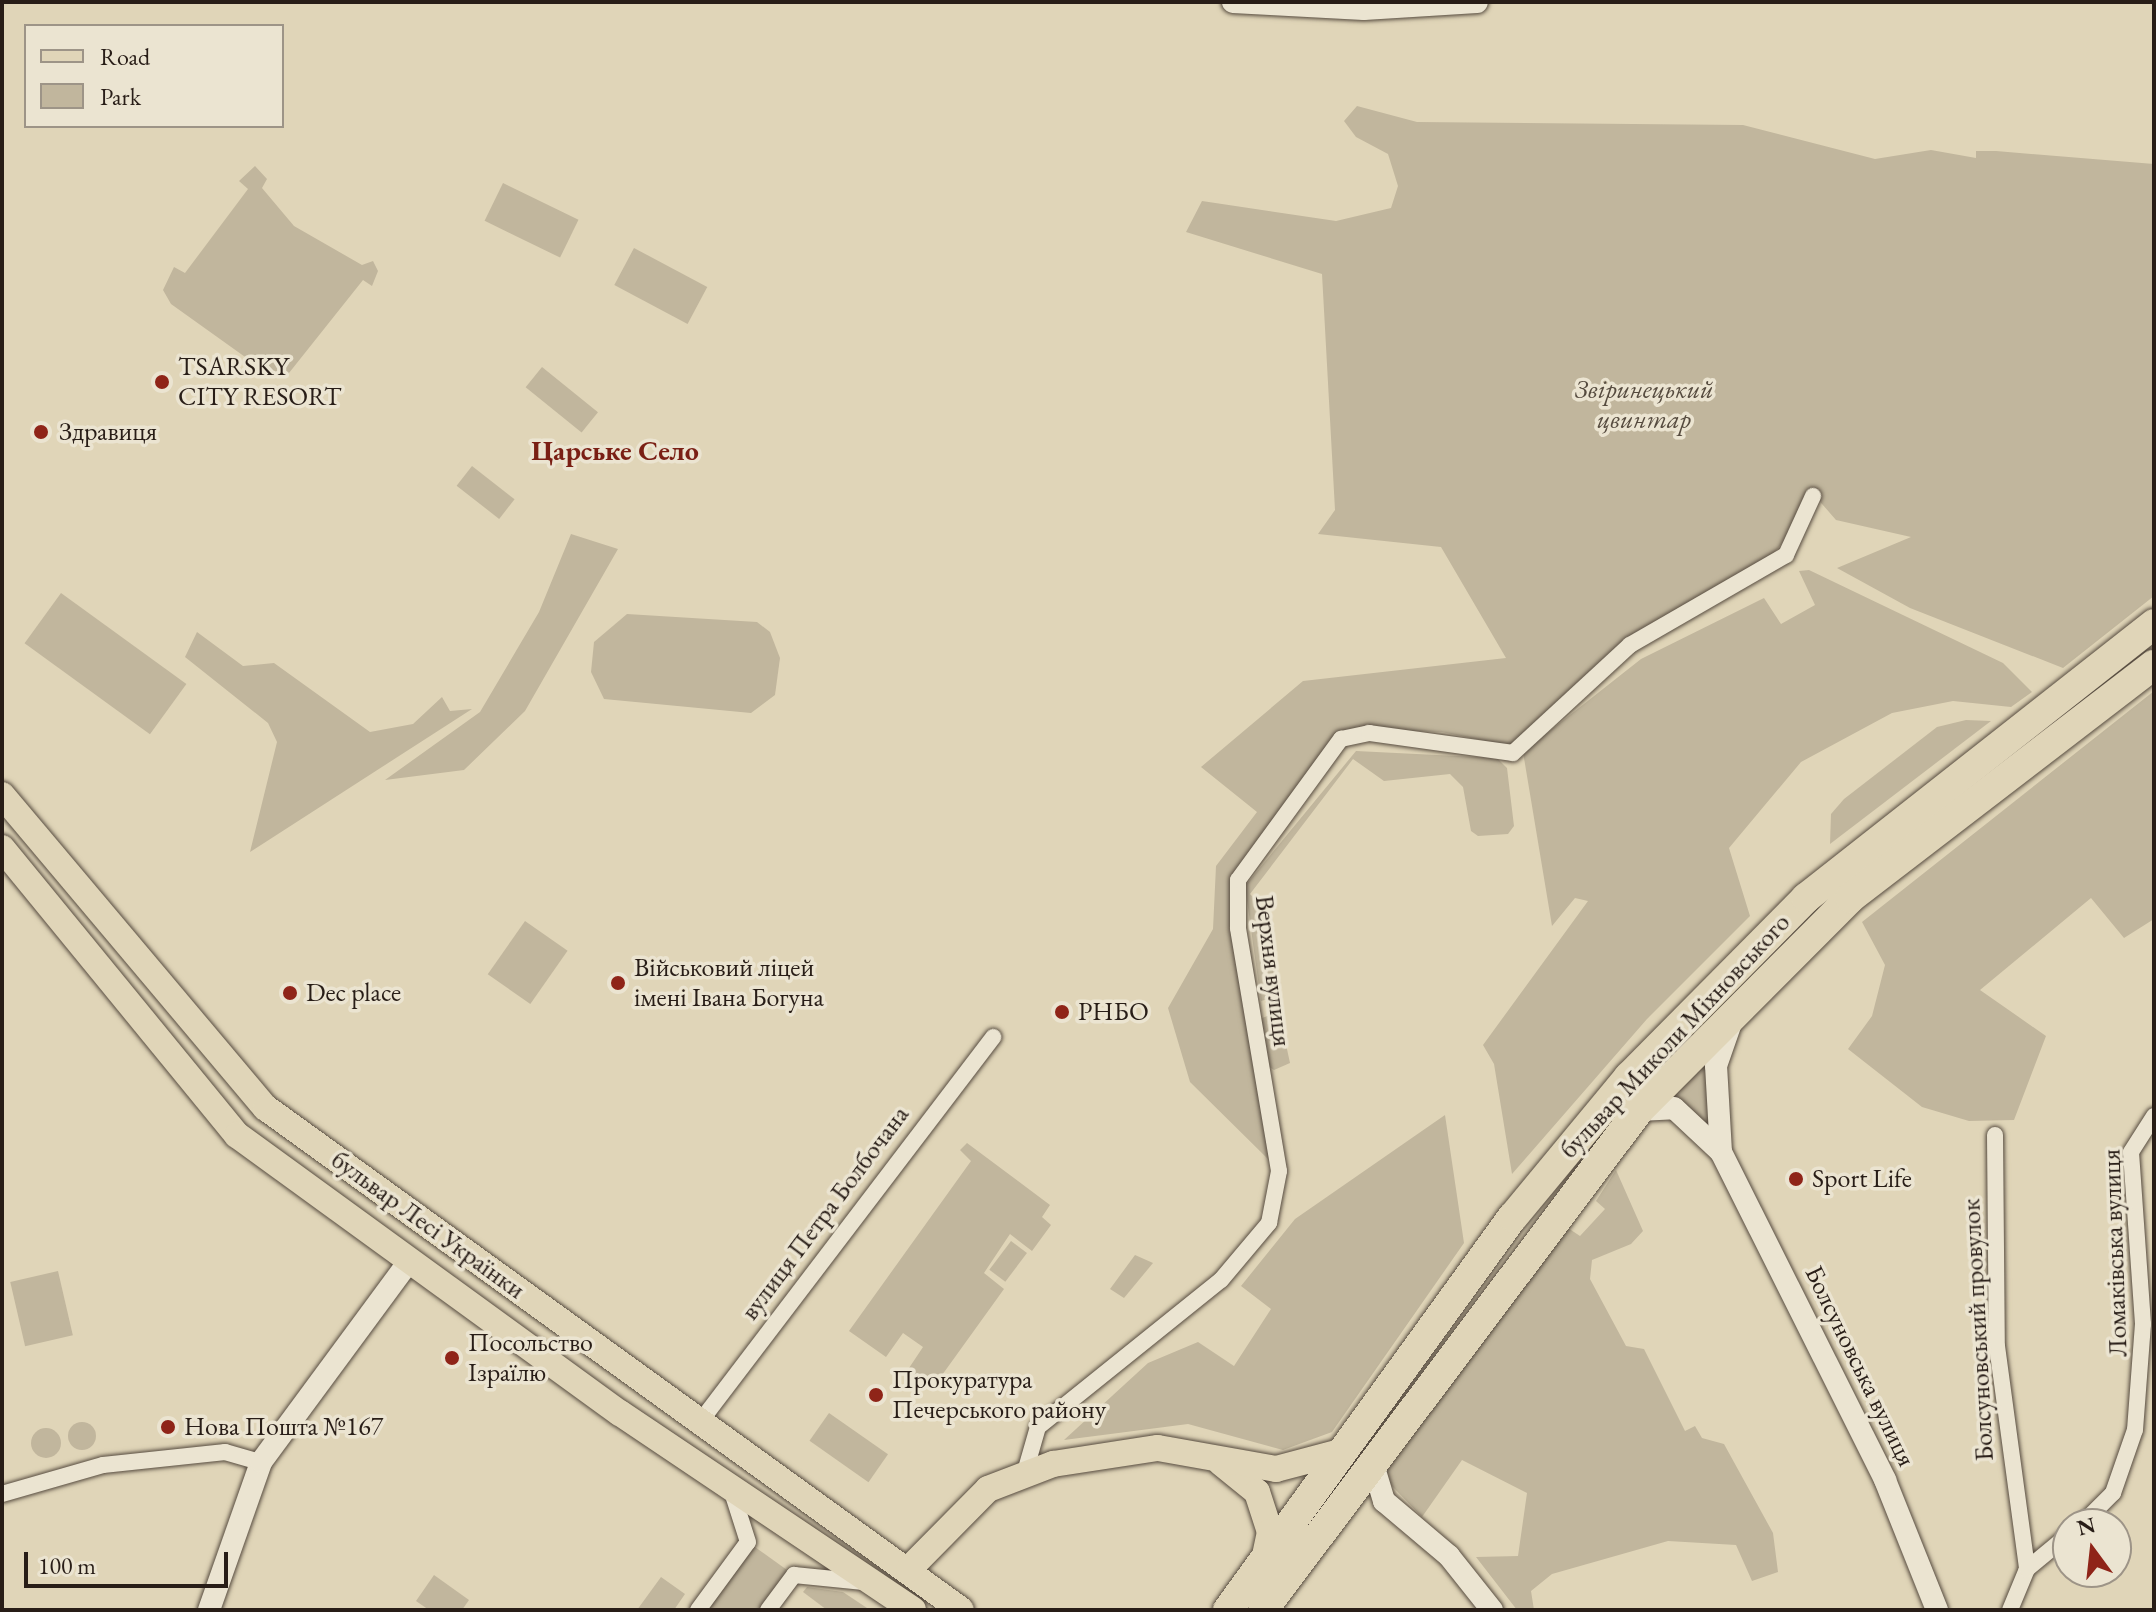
<!DOCTYPE html>
<meta charset="utf-8">
<style>
body{margin:0}
#map{position:relative;width:2156px;height:1612px;overflow:hidden;background:#e0d5b8;font-family:"EB Garamond",serif}
div>[style]{position:absolute}
.green>*{inset:0;background:#c1b69d;transform-origin:0 0}
.round{border-radius:50%}
.roads{filter:drop-shadow(0 0 2px #564b3f) drop-shadow(0 0 2px #564b3f)}
.street>*{height:16px;margin:-8px;padding:0 8px;transform-origin:8px;border-radius:8px;background:#ebe4d1}
.secondary>*{height:22px;margin:-11px;padding:0 11px;transform-origin:11px;border-radius:11px;background:#ebe4d1}
.primary>*{height:26px;margin:-13px;padding:0 13px;transform-origin:13px;border-radius:13px;background:#e0d5b8}
.highway>*{height:30px;margin:-15px;padding:0 15px;transform-origin:15px;border-radius:15px;background:#e0d5b8}
.dots>*{width:22px;height:22px;translate:-50% -50%;box-sizing:border-box;border:4px solid #ebe4d1;border-radius:50%}
span{translate:-50% -50%;white-space:nowrap;text-align:center;line-height:1.15;-webkit-text-stroke:7px #ebe4d1;paint-order:stroke}
.poi-label{font-size:26px;color:#281d17}
.left{translate:0 -50%;text-align:left}
.park-label{font-size:26px;color:#564b3f;font-style:italic}
.street-label{font-size:26px;color:#281d17}
.neighbourhood-label{font-size:28px;color:#7a1f14;font-weight:700}
.frame{position:absolute;inset:0;border:4px solid #281d17;pointer-events:none}
.legend{position:absolute;left:24px;top:24px;width:260px;height:104px;box-sizing:border-box;background:#ebe4d1;border:2px solid #9d9487;margin:0;padding:10px 14px;list-style:none;font-size:24px;color:#281d17}
.legend li{display:flex;align-items:center;gap:16px;height:40px}
.legend b{width:40px;border:2px solid #9d9487}
.north{position:absolute;left:2052px;top:1508px;width:80px;height:80px;box-sizing:border-box;background:#ebe4d1;border:2px solid #9d9487;border-radius:50%;rotate:345deg;font-size:22px;font-weight:700;line-height:32px;text-align:center;color:#281d17}
.north::after{content:'';display:block;margin:auto;width:28px;height:36px;background:#8f2418;clip-path:polygon(50% 0,100% 100%,50% 72%,0 100%)}
.scale{position:absolute;left:24px;top:1552px;width:204px;height:36px;box-sizing:border-box;border:4px solid #281d17;border-top:0;padding-left:10px;font-size:24px;line-height:28px;white-space:nowrap;color:#281d17;-webkit-text-stroke:6px #ebe4d1;paint-order:stroke}
</style>
<div id="map">
<div class="green">
<i style="clip-path:polygon(1357px 106px,1417px 122px,1743px 125px,1875px 159px,1931px 150px,1976px 158px,1976px 151px,1996px 151px,2154px 164px,2154px 596px,2063px 668px,1910px 608px,1837px 568px,1911px 537px,1836px 520px,1809px 489px,1796px 527px,1772px 555px,1631px 635px,1509px 746px,1442px 732px,1355px 729px,1232px 880px,1270px 1161px,1190px 1082px,1168px 1008px,1213px 929px,1216px 866px,1257px 812px,1201px 767px,1303px 681px,1506px 658px,1441px 547px,1318px 534px,1335px 510px,1322px 274px,1186px 232px,1202px 201px,1336px 221px,1391px 208px,1398px 186px,1388px 154px,1356px 137px,1344px 121px)"></i>
<i style="clip-path:polygon(255px 166px,267px 179px,262px 188px,294px 226px,362px 265px,373px 261px,378px 271px,372px 286px,363px 280px,285px 378px,269px 374px,171px 304px,163px 290px,174px 267px,185px 273px,248px 189px,239px 181px)"></i>
<i style="left:503px;top:183px;width:84px;height:42px;rotate:26deg"></i>
<i style="left:634px;top:248px;width:83px;height:42px;rotate:28deg"></i>
<i style="left:542px;top:367px;width:72px;height:26px;rotate:39deg"></i>
<i style="left:472px;top:466px;width:54px;height:25px;rotate:38deg"></i>
<i style="clip-path:polygon(571px 534px,618px 549px,525px 711px,464px 770px,385px 780px,480px 712px,539px 612px)"></i>
<i style="clip-path:polygon(1809px 570px,2003px 663px,2032px 692px,2011px 707px,1953px 701px,1892px 713px,1801px 762px,1729px 848px,1750px 916px,1647px 1019px,1512px 1174px,1494px 1064px,1483px 1045px,1588px 901px,1575px 898px,1552px 926px,1523px 752px,1641px 659px,1764px 598px,1781px 624px,1815px 605px,1799px 571px)"></i>
<i style="left:61px;top:593px;width:155px;height:62px;rotate:36deg"></i>
<i style="clip-path:polygon(627px 614px,757px 622px,770px 632px,780px 658px,775px 695px,751px 713px,604px 699px,591px 672px,594px 642px)"></i>
<i style="clip-path:polygon(197px 632px,243px 666px,274px 663px,370px 732px,413px 724px,442px 697px,450px 711px,472px 709px,250px 852px,277px 742px,268px 723px,185px 657px)"></i>
<i style="clip-path:polygon(2154px 691px,2154px 919px,2124px 938px,2091px 898px,1980px 990px,2046px 1036px,2014px 1120px,1969px 1121px,1922px 1107px,1848px 1049px,1872px 1016px,1885px 965px,1862px 922px)"></i>
<i style="clip-path:polygon(1966px 720px,1991px 721px,1830px 844px,1831px 814px,1844px 799px,1937px 727px)"></i>
<i style="clip-path:polygon(1356px 751px,1497px 758px,1507px 768px,1514px 826px,1508px 834px,1478px 836px,1471px 831px,1463px 787px,1450px 774px,1384px 781px,1353px 759px,1250px 894px,1272px 918px,1280px 996px,1261px 1001px,1245px 886px)"></i>
<i style="left:525px;top:921px;width:52px;height:65px;rotate:35deg"></i>
<i style="clip-path:polygon(1279px 1012px,1290px 1063px,1274px 1070px,1265px 1064px,1259px 1019px)"></i>
<i style="clip-path:polygon(1705px 1061px,1712px 1131px,1673px 1096px)"></i>
<i style="clip-path:polygon(1445px 1115px,1464px 1243px,1332px 1432px,1283px 1450px,1188px 1424px,1064px 1440px,1148px 1363px,1198px 1342px,1234px 1366px,1271px 1309px,1241px 1286px,1295px 1219px)"></i>
<i style="clip-path:polygon(967px 1143px,1050px 1205px,1042px 1217px,1051px 1225px,1032px 1251px,1010px 1234px,984px 1273px,1004px 1289px,932px 1389px,907px 1371px,923px 1347px,903px 1333px,886px 1357px,849px 1331px,971px 1161px,960px 1150px)"></i>
<i style="clip-path:polygon(1616px 1170px,1643px 1231px,1631px 1244px,1592px 1260px,1590px 1279px,1626px 1346px,1644px 1349px,1685px 1431px,1695px 1426px,1702px 1438px,1724px 1444px,1773px 1533px,1778px 1572px,1752px 1581px,1736px 1545px,1668px 1541px,1552px 1574px,1531px 1591px,1534px 1610px,1517px 1610px,1476px 1557px,1518px 1556px,1527px 1493px,1462px 1460px,1422px 1517px,1391px 1485px,1385px 1468px,1565px 1226px,1580px 1236px,1605px 1209px,1596px 1201px)"></i>
<i style="left:1011px;top:1241px;width:20px;height:36px;rotate:37deg"></i>
<i style="clip-path:polygon(1135px 1255px,1153px 1263px,1124px 1298px,1110px 1289px)"></i>
<i style="left:58px;top:1271px;width:66px;height:49px;rotate:77deg"></i>
<i style="left:829px;top:1413px;width:72px;height:34px;rotate:35deg"></i>
<i class="round" style="left:68px;top:1422px;width:28px;height:28px"></i>
<i class="round" style="left:31px;top:1428px;width:30px;height:30px"></i>
<i style="clip-path:polygon(748px 1542px,794px 1575px,768px 1610px,698px 1610px)"></i>
<i style="clip-path:polygon(434px 1575px,469px 1600px,462px 1610px,429px 1610px,416px 1601px)"></i>
<i style="clip-path:polygon(661px 1577px,685px 1594px,674px 1610px,637px 1610px)"></i>
<i style="clip-path:polygon(807px 1587px,843px 1592px,870px 1610px,827px 1610px,803px 1592px)"></i>
</div>
<div class="roads">
<div class="street">
<i style="left:1995px;top:1135px;width:211px;rotate:89.5deg"></i>
<i style="left:1997px;top:1346px;width:225px;rotate:82.3deg"></i>
<i style="left:700px;top:1422px;width:484px;rotate:-52.7deg"></i>
<i style="left:1025px;top:1472px;width:47px;rotate:-73.9deg"></i>
<i style="left:1038px;top:1427px;width:235px;rotate:-38.8deg"></i>
<i style="left:1221px;top:1280px;width:75px;rotate:-49.9deg"></i>
<i style="left:1269px;top:1223px;width:53px;rotate:-79.1deg"></i>
<i style="left:1279px;top:1171px;width:246px;rotate:-99.6deg"></i>
<i style="left:1238px;top:928px;width:48px;rotate:-90deg"></i>
<i style="left:1238px;top:880px;width:175px;rotate:-53.9deg"></i>
<i style="left:1341px;top:739px;width:29px;rotate:-12deg"></i>
<i style="left:1369px;top:733px;width:145px;rotate:7.9deg"></i>
<i style="left:1513px;top:753px;width:159px;rotate:-42.7deg"></i>
<i style="left:1630px;top:645px;width:180px;rotate:-30deg"></i>
<i style="left:1786px;top:555px;width:65px;rotate:-65.4deg"></i>
<i style="left:2px;top:1494px;width:105px;rotate:-16deg"></i>
<i style="left:103px;top:1465px;width:123px;rotate:-6.1deg"></i>
<i style="left:225px;top:1452px;width:37px;rotate:16deg"></i>
<i style="left:2082px;top:1524px;width:44px;rotate:-45deg"></i>
<i style="left:2113px;top:1493px;width:67px;rotate:-70.8deg"></i>
<i style="left:2135px;top:1430px;width:106px;rotate:-85.7deg"></i>
<i style="left:2143px;top:1324px;width:172px;rotate:-94deg"></i>
<i style="left:2131px;top:1152px;width:43px;rotate:-57.4deg"></i>
<i style="left:698px;top:1610px;width:84px;rotate:-53.7deg"></i>
<i style="left:748px;top:1542px;width:52px;rotate:-107.7deg"></i>
<i style="left:768px;top:1610px;width:44px;rotate:-53.4deg"></i>
<i style="left:794px;top:1575px;width:70px;rotate:5.7deg"></i>
<i style="left:2010px;top:1610px;width:44px;rotate:-67.5deg"></i>
<i style="left:2027px;top:1569px;width:53px;rotate:-39.7deg"></i>
</div>
<div class="secondary">
<i style="left:1233px;top:2px;width:131px;rotate:3.1deg"></i>
<i style="left:1364px;top:9px;width:113px;rotate:-3.5deg"></i>
<i style="left:1639px;top:1110px;width:35px;rotate:-3deg"></i>
<i style="left:1674px;top:1108px;width:64px;rotate:43.1deg"></i>
<i style="left:1721px;top:1152px;width:367px;rotate:63.4deg"></i>
<i style="left:1885px;top:1480px;width:140px;rotate:68.2deg"></i>
<i style="left:1721px;top:1152px;width:86px;rotate:-93.3deg"></i>
<i style="left:1716px;top:1066px;width:49px;rotate:-70.8deg"></i>
<i style="left:1372px;top:1461px;width:42px;rotate:73.3deg"></i>
<i style="left:1384px;top:1501px;width:85px;rotate:40.2deg"></i>
<i style="left:1449px;top:1556px;width:69px;rotate:51.5deg"></i>
<i style="left:209px;top:1610px;width:157px;rotate:-70.6deg"></i>
<i style="left:261px;top:1462px;width:250px;rotate:-53.6deg"></i>
</div>
<div class="primary">
<i style="left:2px;top:795px;width:409px;rotate:49.9deg"></i>
<i style="left:266px;top:1108px;width:857px;rotate:35.84deg"></i>
<i style="left:2px;top:848px;width:371px;rotate:50.7deg"></i>
<i style="left:237px;top:1135px;width:473px;rotate:36deg"></i>
<i style="left:620px;top:1413px;width:353px;rotate:33.9deg"></i>
<i style="left:1221px;top:1463px;width:46px;rotate:38.9deg"></i>
<i style="left:1257px;top:1492px;width:42px;rotate:72deg"></i>
<i style="left:1270px;top:1532px;width:29px;rotate:102deg"></i>
<i style="left:909px;top:1569px;width:112px;rotate:-45.4deg"></i>
<i style="left:988px;top:1489px;width:70px;rotate:-21deg"></i>
<i style="left:1053px;top:1464px;width:106px;rotate:-8.7deg"></i>
<i style="left:1158px;top:1448px;width:120px;rotate:10.1deg"></i>
<i style="left:1276px;top:1469px;width:70px;rotate:-14.8deg"></i>
</div>
<div class="highway">
<i style="left:1228px;top:1610px;width:485px;rotate:-54.1deg"></i>
<i style="left:1513px;top:1217px;width:182px;rotate:-50.4deg"></i>
<i style="left:1629px;top:1077px;width:252px;rotate:-45.3deg"></i>
<i style="left:1806px;top:898px;width:443px;rotate:-38.2deg"></i>
<i style="left:1263px;top:1610px;width:626px;rotate:-53.06deg"></i>
<i style="left:1639px;top:1110px;width:299px;rotate:-45.1deg"></i>
<i style="left:1850px;top:898px;width:383px;rotate:-37.5deg"></i>
</div>
</div>
<div class="dots">
<i style="left:162px;top:382px;background:#8f2418"></i>
<i style="left:41px;top:432px;background:#8f2418"></i>
<i style="left:618px;top:983px;background:#8f2418"></i>
<i style="left:290px;top:993px;background:#8f2418"></i>
<i style="left:1062px;top:1012px;background:#8f2418"></i>
<i style="left:1796px;top:1179px;background:#8f2418"></i>
<i style="left:452px;top:1358px;background:#8f2418"></i>
<i style="left:876px;top:1395px;background:#8f2418"></i>
<i style="left:168px;top:1427px;background:#8f2418"></i>
</div>
<div class="poi-label">
<span class="left" style="left:178px;top:382px">TSARSKY<br>CITY RESORT</span>
<span class="left" style="left:59px;top:432px">Здравиця</span>
<span class="left" style="left:634px;top:983px">Військовий ліцей<br>імені Івана Богуна</span>
<span class="left" style="left:306px;top:993px">Dec place</span>
<span class="left" style="left:1078px;top:1012px">РНБО</span>
<span class="left" style="left:1812px;top:1179px">Sport Life</span>
<span class="left" style="left:468px;top:1358px">Посольство<br>Ізраїлю</span>
<span class="left" style="left:892px;top:1395px">Прокуратура<br>Печерського району</span>
<span class="left" style="left:184px;top:1427px">Нова Пошта №167</span>
</div>
<div class="park-label">
<span style="left:1644px;top:405px">Звіринецький<br>цвинтар</span>
</div>
<div class="street-label">
<span style="left:1273px;top:971px;rotate:83deg">Верхня вулиця</span>
<span style="left:1675px;top:1036px;rotate:-47deg">бульвар Миколи Міхновського</span>
<span style="left:825px;top:1213px;rotate:-53deg">вулиця Петра Болбочана</span>
<span style="left:428px;top:1225px;rotate:36deg">бульвар Лесі Українки</span>
<span style="left:2115px;top:1253px;rotate:-92deg">Ломаківська вулиця</span>
<span style="left:1978px;top:1330px;rotate:-93deg">Болсуновський провулок</span>
<span style="left:1860px;top:1366px;rotate:64deg">Болсуновська вулиця</span>
</div>
<div class="neighbourhood-label">
<span style="left:615px;top:450px">Царське Село</span>
</div>
<div class="frame"></div>
<ul class="legend">
<li><b style="height:10px;background:#e0d5b8"></b>Road</li>
<li><b style="height:22px;background:#c1b69d"></b>Park</li>
</ul>
<div class="north">N</div>
<div class="scale">100 m</div>
</div>
